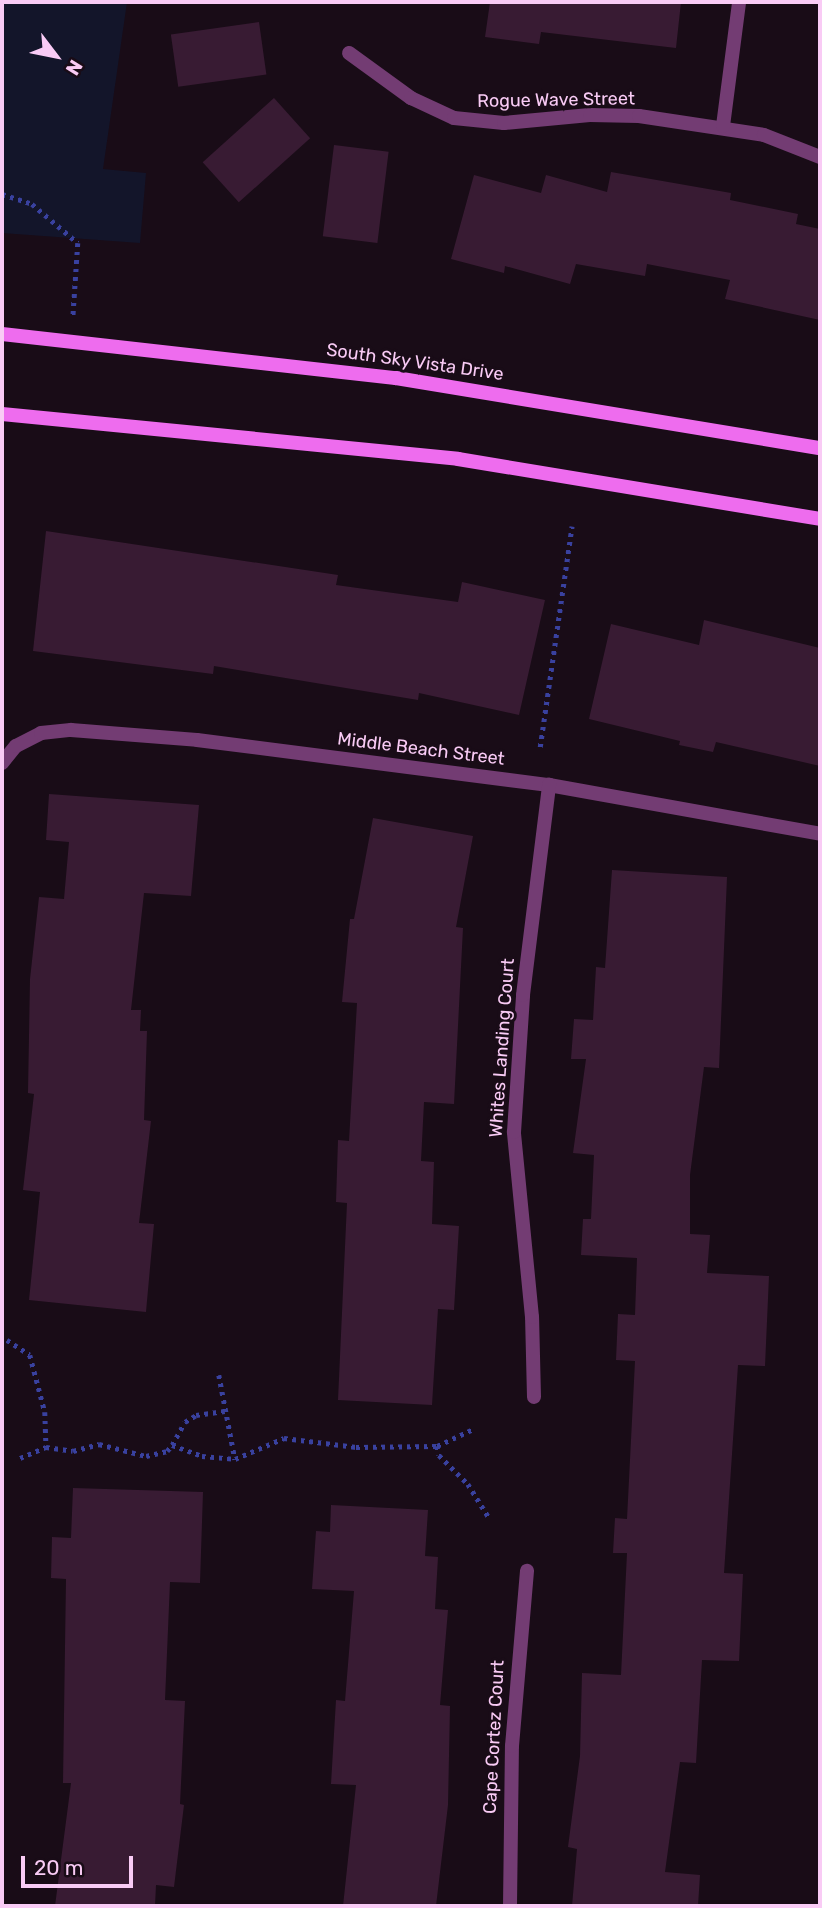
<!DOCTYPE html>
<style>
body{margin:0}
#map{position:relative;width:822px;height:1908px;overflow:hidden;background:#190c17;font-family:Rubik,sans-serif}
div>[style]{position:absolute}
.green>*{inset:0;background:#13152a}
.building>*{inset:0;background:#381b33;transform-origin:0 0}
.path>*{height:4.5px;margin-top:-2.25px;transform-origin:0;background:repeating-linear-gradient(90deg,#39419f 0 3.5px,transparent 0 8.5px)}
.street>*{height:14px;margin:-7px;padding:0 7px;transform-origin:7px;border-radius:7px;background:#733c73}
.secondary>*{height:14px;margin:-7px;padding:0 7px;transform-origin:7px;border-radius:7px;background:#ee6cee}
span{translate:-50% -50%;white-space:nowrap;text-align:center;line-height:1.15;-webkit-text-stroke:6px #190c17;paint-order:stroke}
.street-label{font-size:18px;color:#f9cbf5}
.frame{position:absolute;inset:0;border:4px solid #f9cbf5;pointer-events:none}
.north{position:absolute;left:21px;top:21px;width:70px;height:70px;-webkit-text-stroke:5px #190c17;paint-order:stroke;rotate:122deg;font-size:19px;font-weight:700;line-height:28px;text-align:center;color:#f9cbf5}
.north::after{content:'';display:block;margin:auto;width:24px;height:32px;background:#f9cbf5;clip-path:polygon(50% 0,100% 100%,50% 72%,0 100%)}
.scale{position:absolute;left:21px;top:1856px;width:112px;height:32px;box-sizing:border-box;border:4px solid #f9cbf5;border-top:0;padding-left:9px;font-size:21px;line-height:24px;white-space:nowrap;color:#f9cbf5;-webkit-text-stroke:5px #190c17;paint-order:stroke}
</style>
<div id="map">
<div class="green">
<i style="clip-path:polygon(2px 2px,127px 2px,103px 169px,146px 173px,140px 243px,2px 233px)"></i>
</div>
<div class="building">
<i style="clip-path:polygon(490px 2px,681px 2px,676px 48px,541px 32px,539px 44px,485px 37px)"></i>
<i style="left:259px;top:22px;width:53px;height:89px;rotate:82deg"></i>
<i style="left:274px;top:98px;width:54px;height:96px;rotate:48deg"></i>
<i style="left:334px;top:145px;width:55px;height:92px;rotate:7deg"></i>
<i style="clip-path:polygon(611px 172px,731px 193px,730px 200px,798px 214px,796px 224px,820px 229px,820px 320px,725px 299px,730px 280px,647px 264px,645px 276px,576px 264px,570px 284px,505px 266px,504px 273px,451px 259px,474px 175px,541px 193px,546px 175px,607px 192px)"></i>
<i style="clip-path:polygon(46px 531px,338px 575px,336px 585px,458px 602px,462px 582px,545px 600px,519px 715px,419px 693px,418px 700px,214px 666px,213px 674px,33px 651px)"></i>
<i style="clip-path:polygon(704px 620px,820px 648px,820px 766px,716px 742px,713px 752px,679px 745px,680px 741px,589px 719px,611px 624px,699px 645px)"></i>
<i style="clip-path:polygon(49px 794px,199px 805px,191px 896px,144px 893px,131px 1010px,141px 1010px,140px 1031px,147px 1031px,144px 1120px,151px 1121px,139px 1223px,154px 1224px,146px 1312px,29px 1300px,40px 1192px,23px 1190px,34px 1094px,28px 1093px,30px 979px,39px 897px,64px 899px,69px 842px,46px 840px)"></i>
<i style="clip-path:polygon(373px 818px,473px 836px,456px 927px,463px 928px,454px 1104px,424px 1102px,421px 1161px,434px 1162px,432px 1224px,459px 1226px,454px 1310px,438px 1309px,432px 1405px,338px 1400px,347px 1203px,336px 1202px,338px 1140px,349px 1141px,357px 1003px,342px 1002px,350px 919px,354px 919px)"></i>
<i style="clip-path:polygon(612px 870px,727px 877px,719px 1068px,704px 1067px,690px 1175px,690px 1234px,710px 1235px,707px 1273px,769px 1276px,765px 1366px,738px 1365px,724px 1573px,743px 1574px,739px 1661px,702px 1660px,696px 1763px,680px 1762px,665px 1872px,700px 1875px,698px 1906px,572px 1906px,577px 1849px,568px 1847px,580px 1756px,582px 1673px,621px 1675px,627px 1553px,613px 1553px,615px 1518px,627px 1519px,635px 1361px,616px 1360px,618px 1314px,635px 1315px,637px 1258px,581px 1255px,583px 1219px,591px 1219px,594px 1155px,573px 1153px,586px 1059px,571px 1059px,574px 1019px,593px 1020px,596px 967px,605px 968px)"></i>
<i style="clip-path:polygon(73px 1488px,203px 1492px,200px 1583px,170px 1582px,165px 1700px,185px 1701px,180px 1804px,184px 1805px,174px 1887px,156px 1885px,155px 1906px,55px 1906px,71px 1783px,63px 1783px,66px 1579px,51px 1578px,52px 1537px,71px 1538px)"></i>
<i style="clip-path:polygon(331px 1505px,428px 1510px,425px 1556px,438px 1557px,435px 1609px,448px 1610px,440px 1705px,450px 1706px,448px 1805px,436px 1906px,343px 1906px,356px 1785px,331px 1784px,336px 1700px,345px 1701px,354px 1591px,312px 1589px,316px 1531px,330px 1532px)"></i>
</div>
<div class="path">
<i style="left:2px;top:194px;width:32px;rotate:18deg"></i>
<i style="left:32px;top:204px;width:60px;rotate:40.3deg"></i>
<i style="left:78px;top:243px;width:75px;rotate:93.8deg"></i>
<i style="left:540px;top:747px;width:223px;rotate:-81.8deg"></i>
<i style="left:7px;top:1340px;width:27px;rotate:33deg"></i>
<i style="left:30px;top:1355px;width:59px;rotate:75.3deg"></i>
<i style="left:45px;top:1412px;width:35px;rotate:88deg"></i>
<i style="left:219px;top:1375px;width:86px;rotate:79.2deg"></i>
<i style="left:172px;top:1445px;width:26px;rotate:-61deg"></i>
<i style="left:185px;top:1422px;width:13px;rotate:-32deg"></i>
<i style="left:196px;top:1415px;width:29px;rotate:-8deg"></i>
<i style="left:437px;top:1446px;width:9px;rotate:77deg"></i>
<i style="left:439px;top:1455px;width:41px;rotate:45deg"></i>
<i style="left:468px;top:1484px;width:38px;rotate:58deg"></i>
<i style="left:20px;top:1458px;width:28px;rotate:-23deg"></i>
<i style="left:46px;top:1447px;width:27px;rotate:8deg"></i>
<i style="left:73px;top:1451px;width:27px;rotate:-15deg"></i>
<i style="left:99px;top:1444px;width:49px;rotate:14.3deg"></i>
<i style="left:146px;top:1456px;width:22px;rotate:-13deg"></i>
<i style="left:167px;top:1451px;width:8px;rotate:-50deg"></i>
<i style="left:172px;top:1445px;width:32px;rotate:20deg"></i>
<i style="left:202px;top:1456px;width:33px;rotate:5deg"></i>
<i style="left:235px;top:1459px;width:53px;rotate:-23.2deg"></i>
<i style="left:284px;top:1438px;width:73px;rotate:7.1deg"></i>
<i style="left:356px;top:1447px;width:81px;rotate:-0.7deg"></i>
<i style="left:437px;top:1446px;width:40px;rotate:-25deg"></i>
</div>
<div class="street">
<i style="left:349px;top:53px;width:77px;rotate:36deg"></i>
<i style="left:411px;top:98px;width:47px;rotate:24.9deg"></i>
<i style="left:454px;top:118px;width:50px;rotate:5.7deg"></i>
<i style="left:504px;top:123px;width:86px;rotate:-5.3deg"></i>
<i style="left:590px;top:115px;width:49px;rotate:1.2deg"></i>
<i style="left:639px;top:116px;width:126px;rotate:8.6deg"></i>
<i style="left:764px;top:135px;width:60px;rotate:21.4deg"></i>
<i style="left:723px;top:126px;width:125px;rotate:-82.6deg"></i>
<i style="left:2px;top:763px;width:22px;rotate:-51deg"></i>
<i style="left:16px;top:746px;width:28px;rotate:-27deg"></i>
<i style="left:41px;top:733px;width:30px;rotate:-6deg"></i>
<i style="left:71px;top:730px;width:126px;rotate:4.5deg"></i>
<i style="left:197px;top:740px;width:355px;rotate:7.3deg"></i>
<i style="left:549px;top:785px;width:275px;rotate:10.2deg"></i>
<i style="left:534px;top:1397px;width:80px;rotate:-91.4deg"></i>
<i style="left:532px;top:1317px;width:186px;rotate:-95.6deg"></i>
<i style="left:514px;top:1132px;width:137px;rotate:-86.2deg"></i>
<i style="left:523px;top:995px;width:212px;rotate:-82.9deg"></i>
<i style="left:510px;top:1906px;width:160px;rotate:-89.3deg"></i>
<i style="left:512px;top:1746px;width:176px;rotate:-85.1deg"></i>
</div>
<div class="secondary">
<i style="left:2px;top:334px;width:396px;rotate:6.4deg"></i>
<i style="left:396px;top:378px;width:430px;rotate:9.4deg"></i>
<i style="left:2px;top:414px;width:458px;rotate:5.6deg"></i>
<i style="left:458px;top:459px;width:367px;rotate:9.4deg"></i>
</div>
<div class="street-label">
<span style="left:556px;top:100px;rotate:-1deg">Rogue Wave Street</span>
<span style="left:415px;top:362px;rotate:8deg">South Sky Vista Drive</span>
<span style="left:421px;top:749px;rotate:7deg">Middle Beach Street</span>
<span style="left:502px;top:1048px;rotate:-86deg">Whites Landing Court</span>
<span style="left:494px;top:1737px;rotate:-87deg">Cape Cortez Court</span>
</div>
<div class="frame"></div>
<div class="north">N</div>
<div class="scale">20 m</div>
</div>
